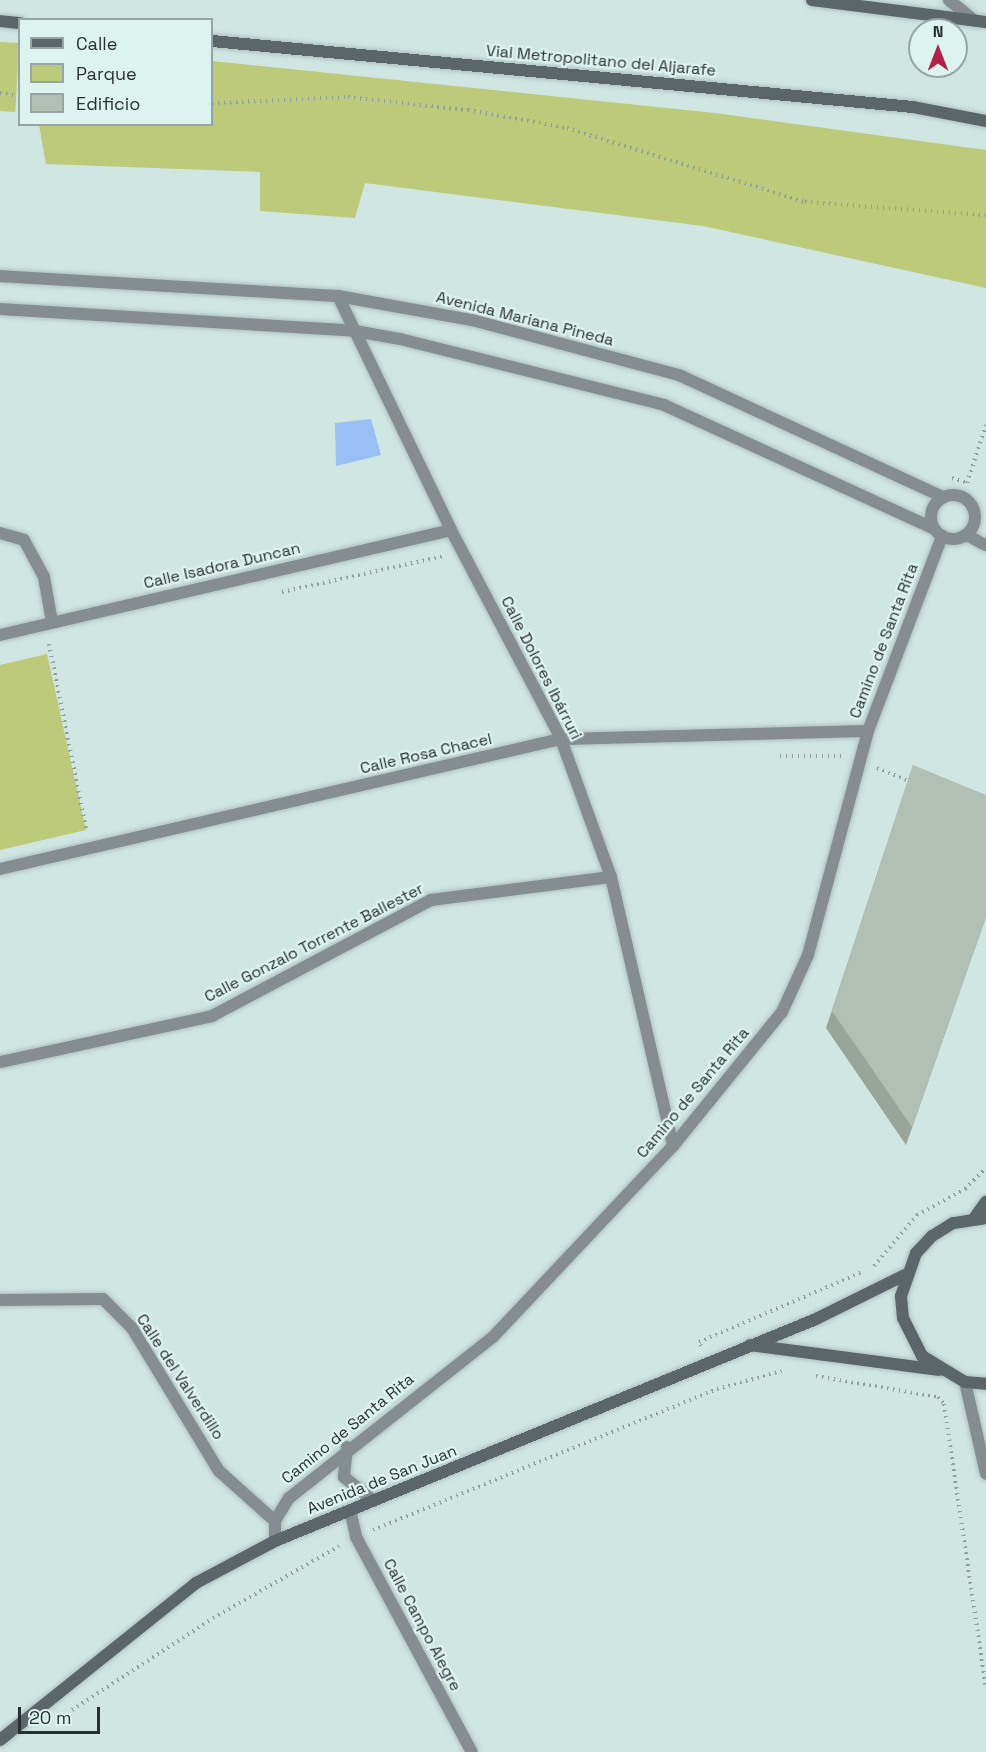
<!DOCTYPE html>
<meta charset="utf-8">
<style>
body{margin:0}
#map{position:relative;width:986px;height:1752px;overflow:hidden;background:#d0e6e3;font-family:"Space Grotesk",sans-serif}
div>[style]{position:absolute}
.green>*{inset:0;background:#bcca79;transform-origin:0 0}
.water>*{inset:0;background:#99bff5}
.path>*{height:4px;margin-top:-2px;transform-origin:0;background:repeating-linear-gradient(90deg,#90a09e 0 1.5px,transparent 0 6px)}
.roads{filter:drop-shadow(0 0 2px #aec2bf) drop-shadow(0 0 2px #aec2bf)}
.minor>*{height:12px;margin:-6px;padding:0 6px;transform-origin:6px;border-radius:6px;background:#858d90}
.tertiary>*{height:12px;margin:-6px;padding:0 6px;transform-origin:6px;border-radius:6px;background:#858d90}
.tertiary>.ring{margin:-6px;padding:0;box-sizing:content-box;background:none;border:12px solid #858d90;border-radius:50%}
.secondary>*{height:12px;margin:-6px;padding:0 6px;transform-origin:6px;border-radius:6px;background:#5a666a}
.wall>*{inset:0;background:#98a59b}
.building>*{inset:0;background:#b1c0b4}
span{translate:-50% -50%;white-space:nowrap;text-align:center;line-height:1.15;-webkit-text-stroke:4.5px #ddf3f0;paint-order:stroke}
.street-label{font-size:16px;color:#28302f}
.legend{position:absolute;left:18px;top:18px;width:195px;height:108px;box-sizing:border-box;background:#ddf3f0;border:2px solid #95a5a3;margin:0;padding:8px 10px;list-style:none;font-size:18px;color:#28302f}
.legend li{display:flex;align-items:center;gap:12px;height:30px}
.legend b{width:30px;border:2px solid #95a5a3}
.north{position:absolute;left:908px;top:18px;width:60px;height:60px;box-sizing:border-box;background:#ddf3f0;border:2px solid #95a5a3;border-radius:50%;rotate:0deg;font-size:16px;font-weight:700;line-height:24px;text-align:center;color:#28302f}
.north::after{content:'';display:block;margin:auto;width:21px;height:27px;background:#b22047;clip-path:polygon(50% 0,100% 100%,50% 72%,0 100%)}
.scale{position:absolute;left:18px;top:1707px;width:82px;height:27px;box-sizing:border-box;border:3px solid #28302f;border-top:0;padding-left:8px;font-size:18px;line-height:21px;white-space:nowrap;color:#28302f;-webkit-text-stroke:4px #ddf3f0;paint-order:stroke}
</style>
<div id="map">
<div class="green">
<i style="left:0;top:42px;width:19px;height:69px;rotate:3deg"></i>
<i style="clip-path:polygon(212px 61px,715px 113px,986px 150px,986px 288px,703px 226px,365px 183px,355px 218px,260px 211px,260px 172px,46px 164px,39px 125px,212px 124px)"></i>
<i style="clip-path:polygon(47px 654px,86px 830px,0 850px,0 665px)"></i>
</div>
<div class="water">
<i style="clip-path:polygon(371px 419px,381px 455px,336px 466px,335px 423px)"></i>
</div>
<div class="path">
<i style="left:0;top:93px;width:20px;rotate:9deg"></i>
<i style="left:212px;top:103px;width:136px;rotate:-2.5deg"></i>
<i style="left:348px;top:97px;width:121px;rotate:6.2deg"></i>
<i style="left:468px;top:110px;width:101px;rotate:10.3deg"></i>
<i style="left:567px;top:128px;width:249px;rotate:17.3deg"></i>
<i style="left:805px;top:202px;width:181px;rotate:4.1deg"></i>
<i style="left:952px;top:478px;width:16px;rotate:18deg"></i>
<i style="left:967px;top:483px;width:61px;rotate:-71.9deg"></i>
<i style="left:282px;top:592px;width:166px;rotate:-12.5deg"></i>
<i style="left:49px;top:644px;width:190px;rotate:78.7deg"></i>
<i style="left:780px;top:756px;width:62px"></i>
<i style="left:877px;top:768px;width:38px;rotate:22deg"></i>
<i style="left:874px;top:1266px;width:67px;rotate:-49.9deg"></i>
<i style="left:917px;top:1215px;width:55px;rotate:-28.4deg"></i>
<i style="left:965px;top:1189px;width:30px;rotate:-45deg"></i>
<i style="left:701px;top:1346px;width:4px;rotate:-117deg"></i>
<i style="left:699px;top:1342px;width:177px;rotate:-23.2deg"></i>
<i style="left:816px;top:1376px;width:124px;rotate:9.8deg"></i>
<i style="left:938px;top:1397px;width:9px;rotate:49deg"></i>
<i style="left:944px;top:1404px;width:286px;rotate:81.6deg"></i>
<i style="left:373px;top:1530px;width:372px;rotate:-22.3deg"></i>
<i style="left:717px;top:1389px;width:67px;rotate:-15.5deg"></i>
<i style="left:72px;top:1710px;width:168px;rotate:-33.1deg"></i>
<i style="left:213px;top:1618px;width:145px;rotate:-29.7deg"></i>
</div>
<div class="roads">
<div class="minor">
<i style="left:949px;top:0;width:32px;rotate:39deg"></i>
<i style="left:338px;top:296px;width:260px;rotate:64.2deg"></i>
<i style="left:451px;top:530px;width:236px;rotate:62.2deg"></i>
<i style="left:561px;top:739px;width:147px;rotate:70.1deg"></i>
<i style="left:611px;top:877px;width:276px;rotate:77deg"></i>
<i style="left:0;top:533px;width:25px;rotate:16deg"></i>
<i style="left:24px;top:540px;width:42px;rotate:61.6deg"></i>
<i style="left:44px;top:577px;width:46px;rotate:79.9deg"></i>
<i style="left:0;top:635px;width:463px;rotate:-13.1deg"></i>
<i style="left:0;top:869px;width:576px;rotate:-13.05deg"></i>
<i style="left:561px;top:739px;width:307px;rotate:-1.5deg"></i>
<i style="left:0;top:1062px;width:217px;rotate:-12.2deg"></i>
<i style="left:212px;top:1016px;width:248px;rotate:-27.9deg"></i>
<i style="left:431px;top:900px;width:181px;rotate:-7.3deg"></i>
<i style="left:0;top:1300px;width:103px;rotate:-0.6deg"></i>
<i style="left:103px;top:1299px;width:41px;rotate:45deg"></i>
<i style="left:132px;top:1328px;width:167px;rotate:58.7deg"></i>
<i style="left:219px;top:1471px;width:75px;rotate:41.8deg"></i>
<i style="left:347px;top:1447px;width:30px;rotate:96deg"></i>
<i style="left:344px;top:1477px;width:38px;rotate:39deg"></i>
<i style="left:350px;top:1510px;width:28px;rotate:77deg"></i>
<i style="left:356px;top:1537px;width:244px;rotate:61.7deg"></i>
<i style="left:275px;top:1541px;width:20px;rotate:-90deg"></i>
<i style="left:275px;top:1521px;width:27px;rotate:-59deg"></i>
<i style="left:289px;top:1498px;width:260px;rotate:-38.3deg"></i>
<i style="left:493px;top:1337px;width:262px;rotate:-46.7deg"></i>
<i style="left:673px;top:1146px;width:173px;rotate:-50.9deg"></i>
<i style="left:782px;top:1012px;width:63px;rotate:-65.5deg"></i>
<i style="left:808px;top:955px;width:232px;rotate:-75deg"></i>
<i style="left:868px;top:731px;width:209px;rotate:-69.2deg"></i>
</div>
<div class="tertiary">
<i style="left:0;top:276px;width:339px;rotate:3.4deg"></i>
<i style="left:338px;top:296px;width:136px;rotate:10.2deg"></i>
<i style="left:472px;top:320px;width:214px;rotate:14.9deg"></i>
<i style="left:679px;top:375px;width:291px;rotate:24.8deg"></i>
<i style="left:0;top:309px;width:356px;rotate:3.5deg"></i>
<i style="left:355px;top:331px;width:46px;rotate:10.1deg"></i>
<i style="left:400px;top:339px;width:272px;rotate:14deg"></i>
<i style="left:664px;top:405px;width:296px;rotate:24.6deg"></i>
<i class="ring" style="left:931px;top:495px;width:32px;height:32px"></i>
<i style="left:966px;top:535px;width:22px;rotate:27deg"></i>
<i style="left:965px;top:1382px;width:94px;rotate:77.1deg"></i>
</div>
<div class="secondary">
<i style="left:812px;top:0;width:175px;rotate:7.2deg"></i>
<i style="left:0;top:21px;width:20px;rotate:6deg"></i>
<i style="left:212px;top:41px;width:704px;rotate:5.38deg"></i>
<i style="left:913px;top:107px;width:74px;rotate:10.9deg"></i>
<i style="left:975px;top:1217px;width:19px;rotate:-54deg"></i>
<i style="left:986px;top:1218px;width:33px;rotate:171deg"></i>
<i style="left:953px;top:1223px;width:25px;rotate:148deg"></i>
<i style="left:932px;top:1236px;width:23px;rotate:133deg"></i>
<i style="left:916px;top:1253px;width:46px;rotate:109.2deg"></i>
<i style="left:901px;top:1296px;width:22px;rotate:85deg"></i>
<i style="left:903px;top:1318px;width:42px;rotate:63.4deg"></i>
<i style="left:922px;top:1356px;width:50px;rotate:31.2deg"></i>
<i style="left:965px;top:1382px;width:21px;rotate:5deg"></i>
<i style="left:750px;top:1345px;width:191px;rotate:7.5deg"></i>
<i style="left:0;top:1740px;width:251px;rotate:-38.7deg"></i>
<i style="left:196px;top:1583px;width:89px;rotate:-28deg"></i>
<i style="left:275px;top:1541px;width:585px;rotate:-22.31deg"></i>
<i style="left:816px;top:1319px;width:99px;rotate:-26.3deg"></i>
</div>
</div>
<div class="wall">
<i style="clip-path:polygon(913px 765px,986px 917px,906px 1145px,826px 1028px)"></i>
</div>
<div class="building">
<i style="clip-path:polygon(913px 765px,986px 795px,986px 917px,912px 1127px,832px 1011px)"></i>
</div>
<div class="street-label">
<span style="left:601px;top:61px;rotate:5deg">Vial Metropolitano del Aljarafe</span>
<span style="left:525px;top:319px;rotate:14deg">Avenida Mariana Pineda</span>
<span style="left:222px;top:566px;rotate:-13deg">Calle Isadora Duncan</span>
<span style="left:884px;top:641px;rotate:-69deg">Camino de Santa Rita</span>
<span style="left:541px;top:668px;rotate:63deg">Calle Dolores Ibárruri</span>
<span style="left:426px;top:754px;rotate:-13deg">Calle Rosa Chacel</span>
<span style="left:314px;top:943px;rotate:-27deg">Calle Gonzalo Torrente Ballester</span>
<span style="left:693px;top:1093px;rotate:-50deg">Camino de Santa Rita</span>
<span style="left:180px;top:1377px;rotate:57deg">Calle del Valverdillo</span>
<span style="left:348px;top:1429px;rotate:-39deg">Camino de Santa Rita</span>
<span style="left:382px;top:1480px;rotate:-22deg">Avenida de San Juan</span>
<span style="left:422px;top:1625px;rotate:62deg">Calle Campo Alegre</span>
</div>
<ul class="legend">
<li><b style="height:8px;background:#5a666a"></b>Calle</li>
<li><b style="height:16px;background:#bcca79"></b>Parque</li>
<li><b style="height:16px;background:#b1c0b4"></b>Edificio</li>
</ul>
<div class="north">N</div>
<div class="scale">20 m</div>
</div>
